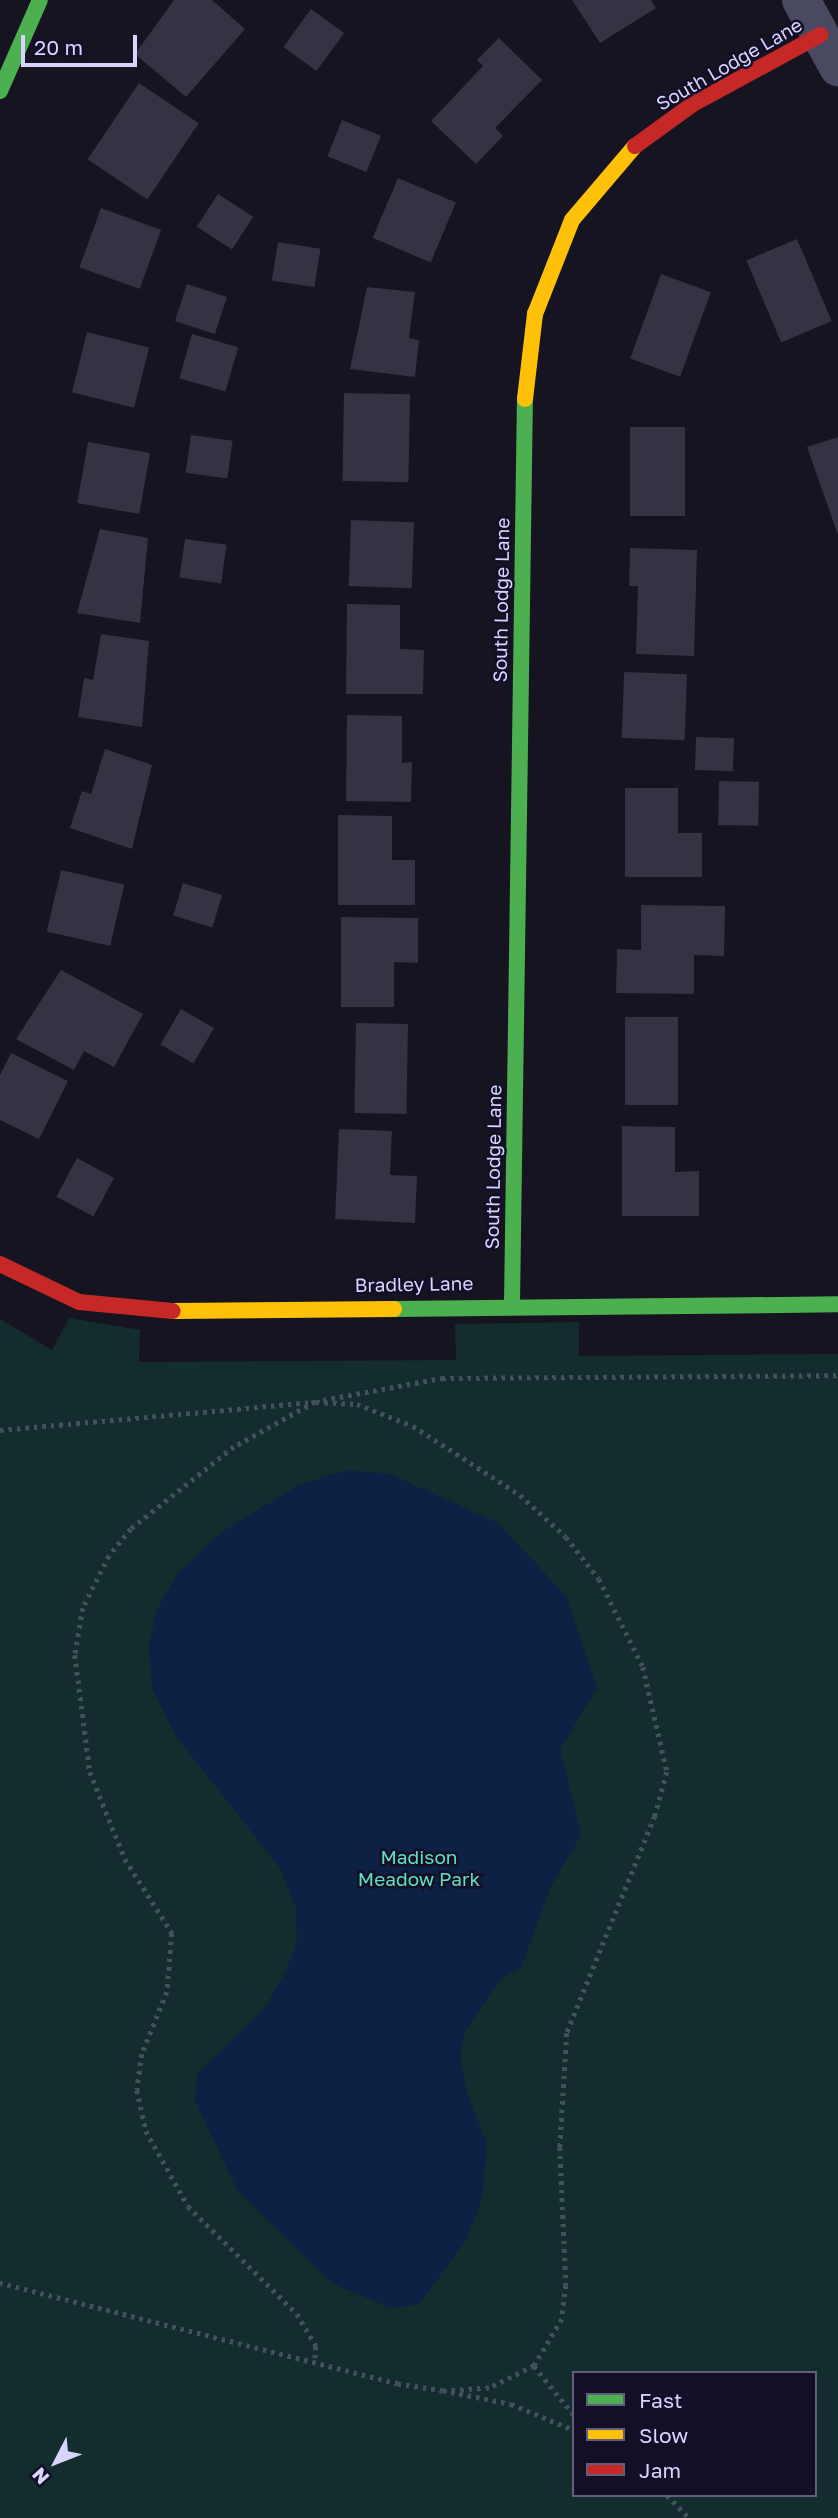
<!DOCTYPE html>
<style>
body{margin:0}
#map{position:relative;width:838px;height:2518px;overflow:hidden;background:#161421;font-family:"Golos Text",sans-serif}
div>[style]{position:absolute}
.green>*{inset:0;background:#132c2d}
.water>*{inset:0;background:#0d2144}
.building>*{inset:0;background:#343243;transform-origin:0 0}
.path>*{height:4.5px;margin-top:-2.25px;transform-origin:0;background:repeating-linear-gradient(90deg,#44505f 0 3.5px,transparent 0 8.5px)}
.street>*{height:38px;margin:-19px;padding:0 19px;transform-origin:19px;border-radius:19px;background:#4a4962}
.fast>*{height:16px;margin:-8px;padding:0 8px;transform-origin:8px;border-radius:8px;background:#4caf50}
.slow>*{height:16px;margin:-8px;padding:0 8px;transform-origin:8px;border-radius:8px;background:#ffc107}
.jam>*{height:16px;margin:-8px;padding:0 8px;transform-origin:8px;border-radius:8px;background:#c62828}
span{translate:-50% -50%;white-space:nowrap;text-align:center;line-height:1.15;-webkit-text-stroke:5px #130f26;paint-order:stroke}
.street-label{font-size:19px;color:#d9d4ff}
.park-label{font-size:19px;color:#5fe0c0}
.legend{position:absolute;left:572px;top:2371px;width:245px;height:126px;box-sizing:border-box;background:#130f26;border:2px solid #625e7d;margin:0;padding:9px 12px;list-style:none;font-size:21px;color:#d9d4ff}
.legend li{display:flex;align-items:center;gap:14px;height:35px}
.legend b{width:35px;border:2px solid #625e7d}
.north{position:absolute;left:21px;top:2427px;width:70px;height:70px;-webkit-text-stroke:5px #130f26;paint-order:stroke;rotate:228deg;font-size:19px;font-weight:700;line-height:28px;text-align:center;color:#d9d4ff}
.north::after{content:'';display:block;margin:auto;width:24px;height:32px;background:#d9d4ff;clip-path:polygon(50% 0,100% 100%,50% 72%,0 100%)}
.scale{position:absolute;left:21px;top:35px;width:116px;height:32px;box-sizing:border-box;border:4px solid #d9d4ff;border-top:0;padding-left:9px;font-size:21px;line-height:24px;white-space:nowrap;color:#d9d4ff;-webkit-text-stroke:5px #130f26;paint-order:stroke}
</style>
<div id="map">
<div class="green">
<i style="clip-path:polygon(evenodd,69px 1318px,140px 1330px,139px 1362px,456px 1360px,455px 1324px,579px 1322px,579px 1356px,838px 1354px,838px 2518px,0 2518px,0 1319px,52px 1350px,69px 1318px,574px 2373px,815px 2373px,815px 2495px,574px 2495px,574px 2373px)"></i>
</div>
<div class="water">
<i style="clip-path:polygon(348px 1470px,390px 1474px,498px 1523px,566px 1596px,597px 1688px,560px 1749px,581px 1835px,551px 1886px,521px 1968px,502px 1978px,464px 2033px,460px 2057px,466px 2090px,487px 2144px,482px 2200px,465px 2242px,419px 2304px,390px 2308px,332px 2283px,238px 2191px,195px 2101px,197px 2074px,264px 2009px,286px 1971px,297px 1941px,296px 1909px,280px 1868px,176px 1736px,152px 1688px,149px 1645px,157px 1610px,177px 1574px,223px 1531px,299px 1485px)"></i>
</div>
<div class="building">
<i style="clip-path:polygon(174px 0,212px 0,245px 29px,186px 97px,135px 54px)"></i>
<i style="clip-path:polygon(572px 0,651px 0,656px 8px,600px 43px)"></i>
<i style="left:311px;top:9px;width:41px;height:47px;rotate:36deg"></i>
<i style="clip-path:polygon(499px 38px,542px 80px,495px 128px,503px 136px,476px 164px,431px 121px,483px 66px,477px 60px)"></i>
<i style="left:139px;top:83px;width:72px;height:92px;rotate:34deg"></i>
<i style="left:342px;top:120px;width:42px;height:39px;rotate:22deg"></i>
<i style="left:398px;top:178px;width:63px;height:65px;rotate:23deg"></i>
<i style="left:218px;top:194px;width:42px;height:39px;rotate:33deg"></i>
<i style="left:101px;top:208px;width:64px;height:63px;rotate:20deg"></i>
<i style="left:797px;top:239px;width:89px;height:55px;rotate:67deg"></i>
<i style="left:278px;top:242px;width:43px;height:39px;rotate:9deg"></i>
<i style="left:661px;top:274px;width:53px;height:90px;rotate:20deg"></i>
<i style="left:187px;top:284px;width:42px;height:39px;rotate:18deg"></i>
<i style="clip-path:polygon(367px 287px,415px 292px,409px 338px,419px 340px,415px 377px,350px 369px)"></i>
<i style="left:87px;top:332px;width:64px;height:62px;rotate:14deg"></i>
<i style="left:192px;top:334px;width:48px;height:46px;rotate:16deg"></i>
<i style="left:344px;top:393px;width:66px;height:88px;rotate:1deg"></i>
<i style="left:685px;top:427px;width:89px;height:55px;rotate:90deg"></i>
<i style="left:191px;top:435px;width:42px;height:38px;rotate:8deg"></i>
<i style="clip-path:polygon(838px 437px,838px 535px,807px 447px)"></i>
<i style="left:88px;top:442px;width:63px;height:62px;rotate:10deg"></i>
<i style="left:351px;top:520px;width:63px;height:66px;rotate:2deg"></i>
<i style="clip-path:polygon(100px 529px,148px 538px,140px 623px,77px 613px)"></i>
<i style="left:185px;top:539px;width:42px;height:39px;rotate:8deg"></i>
<i style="clip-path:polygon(630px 548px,697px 550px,694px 656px,636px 654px,638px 586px,629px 586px)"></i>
<i style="clip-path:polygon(347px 604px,400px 605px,400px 649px,424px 650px,423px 694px,346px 694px)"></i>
<i style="clip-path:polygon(101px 634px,149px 641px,142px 727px,78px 717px,84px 678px,93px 680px)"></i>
<i style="left:624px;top:672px;width:63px;height:66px;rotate:2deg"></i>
<i style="clip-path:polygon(347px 715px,402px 716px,402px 763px,412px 762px,411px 802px,346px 801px)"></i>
<i style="left:696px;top:737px;width:38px;height:33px;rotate:2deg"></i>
<i style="clip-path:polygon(105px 749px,152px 765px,132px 849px,70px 828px,82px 791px,91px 794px)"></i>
<i style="left:719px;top:781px;width:40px;height:44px;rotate:1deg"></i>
<i style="clip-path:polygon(625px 788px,678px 788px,678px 833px,702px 833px,702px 877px,625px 877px)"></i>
<i style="clip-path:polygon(338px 815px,392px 816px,392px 860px,415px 860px,415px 905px,338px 905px)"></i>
<i style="left:61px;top:870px;width:65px;height:63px;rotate:13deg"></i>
<i style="left:183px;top:883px;width:41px;height:34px;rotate:17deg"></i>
<i style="clip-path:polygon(641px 905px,725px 906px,724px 956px,694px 955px,694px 994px,616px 993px,617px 949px,641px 950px)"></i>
<i style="clip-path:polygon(341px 917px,418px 918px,418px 963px,394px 962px,394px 1007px,341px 1007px)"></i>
<i style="clip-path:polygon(61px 970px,143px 1014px,114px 1067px,84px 1051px,74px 1070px,16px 1039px)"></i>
<i style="left:181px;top:1009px;width:38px;height:41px;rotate:30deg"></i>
<i style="left:625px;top:1017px;width:53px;height:88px"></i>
<i style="left:356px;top:1023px;width:52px;height:90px;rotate:1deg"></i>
<i style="clip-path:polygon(11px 1053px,68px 1081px,39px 1139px,0 1120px,0 1075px)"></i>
<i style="clip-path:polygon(622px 1126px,675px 1127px,675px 1172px,699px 1171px,699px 1216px,622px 1216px)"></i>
<i style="clip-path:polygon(339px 1129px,392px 1131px,390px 1175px,417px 1176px,415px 1223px,335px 1219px)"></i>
<i style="left:77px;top:1158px;width:42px;height:44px;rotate:28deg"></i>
</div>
<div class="path">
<i style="left:323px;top:1400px;width:121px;rotate:-10.5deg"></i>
<i style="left:442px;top:1378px;width:396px;rotate:-0.4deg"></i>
<i style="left:315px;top:1402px;width:93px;rotate:150.9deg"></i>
<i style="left:234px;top:1447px;width:132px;rotate:141.5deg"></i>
<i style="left:131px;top:1529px;width:35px;rotate:129deg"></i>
<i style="left:109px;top:1556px;width:58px;rotate:116.6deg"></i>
<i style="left:83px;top:1608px;width:48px;rotate:99.7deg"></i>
<i style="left:75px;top:1655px;width:118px;rotate:82.7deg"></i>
<i style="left:90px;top:1772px;width:94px;rotate:68.1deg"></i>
<i style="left:125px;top:1859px;width:88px;rotate:57.6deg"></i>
<i style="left:172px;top:1933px;width:59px;rotate:94.8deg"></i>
<i style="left:167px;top:1992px;width:67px;rotate:112deg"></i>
<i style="left:142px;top:2054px;width:36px;rotate:98deg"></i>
<i style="left:137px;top:2090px;width:42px;rotate:77.6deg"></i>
<i style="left:146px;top:2131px;width:86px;rotate:60.8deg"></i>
<i style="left:188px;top:2206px;width:153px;rotate:44.7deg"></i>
<i style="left:297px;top:2314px;width:37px;rotate:59deg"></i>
<i style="left:316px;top:2346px;width:15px;rotate:94deg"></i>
<i style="left:0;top:1430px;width:317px;rotate:-5.1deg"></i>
<i style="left:316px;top:1402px;width:41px;rotate:2.8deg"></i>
<i style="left:357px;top:1404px;width:60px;rotate:21.4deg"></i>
<i style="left:413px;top:1426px;width:127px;rotate:32.8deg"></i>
<i style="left:520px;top:1495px;width:62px;rotate:42.4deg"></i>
<i style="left:566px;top:1537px;width:53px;rotate:51.8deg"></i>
<i style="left:599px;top:1579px;width:98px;rotate:63.4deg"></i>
<i style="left:643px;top:1667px;width:108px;rotate:77.1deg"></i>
<i style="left:667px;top:1772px;width:46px;rotate:105.3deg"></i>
<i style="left:655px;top:1816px;width:234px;rotate:112.1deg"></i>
<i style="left:567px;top:2033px;width:114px;rotate:93.5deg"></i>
<i style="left:560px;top:2147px;width:138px;rotate:87.5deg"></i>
<i style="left:566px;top:2285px;width:34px;rotate:97deg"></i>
<i style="left:562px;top:2319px;width:55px;rotate:120.8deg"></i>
<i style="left:534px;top:2366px;width:50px;rotate:153.9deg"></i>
<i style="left:489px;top:2388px;width:46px;rotate:176.3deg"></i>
<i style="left:443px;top:2391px;width:46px;rotate:-171.2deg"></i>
<i style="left:398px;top:2384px;width:411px;rotate:-165.8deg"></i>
<i style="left:534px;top:2366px;width:63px;rotate:50.8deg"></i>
<i style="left:451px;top:2392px;width:61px;rotate:11.3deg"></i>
<i style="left:511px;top:2404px;width:68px;rotate:22.4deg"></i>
<i style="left:667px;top:2495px;width:32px;rotate:46deg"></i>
</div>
<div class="street">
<i style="left:801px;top:0;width:77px;rotate:61.1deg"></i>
</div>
<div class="fast">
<i style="left:0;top:91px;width:99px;rotate:-66.3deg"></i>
<i style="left:512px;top:1303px;width:904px;rotate:-89.18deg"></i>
<i style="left:394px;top:1309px;width:444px;rotate:-0.6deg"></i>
</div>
<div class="slow">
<i style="left:525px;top:399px;width:86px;rotate:-83.3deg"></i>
<i style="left:535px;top:314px;width:101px;rotate:-68.5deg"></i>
<i style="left:572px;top:220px;width:97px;rotate:-49.6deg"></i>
<i style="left:173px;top:1311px;width:221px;rotate:-0.5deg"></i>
</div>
<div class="jam">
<i style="left:635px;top:146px;width:72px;rotate:-35.9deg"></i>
<i style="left:693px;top:104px;width:145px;rotate:-28.5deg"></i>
<i style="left:0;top:1264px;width:88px;rotate:25.7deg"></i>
<i style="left:79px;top:1302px;width:94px;rotate:5.5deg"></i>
</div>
<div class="street-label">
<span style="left:729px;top:64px;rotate:-30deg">South Lodge Lane</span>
<span style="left:501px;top:600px;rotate:-89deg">South Lodge Lane</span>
<span style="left:493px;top:1167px;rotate:-89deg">South Lodge Lane</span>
<span style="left:414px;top:1284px;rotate:-1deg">Bradley Lane</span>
</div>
<div class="park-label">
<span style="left:419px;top:1868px">Madison<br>Meadow Park</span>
</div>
<ul class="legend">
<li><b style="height:9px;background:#4caf50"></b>Fast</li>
<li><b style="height:9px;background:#ffc107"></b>Slow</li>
<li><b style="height:9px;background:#c62828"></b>Jam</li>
</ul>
<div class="north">N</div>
<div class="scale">20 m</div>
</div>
